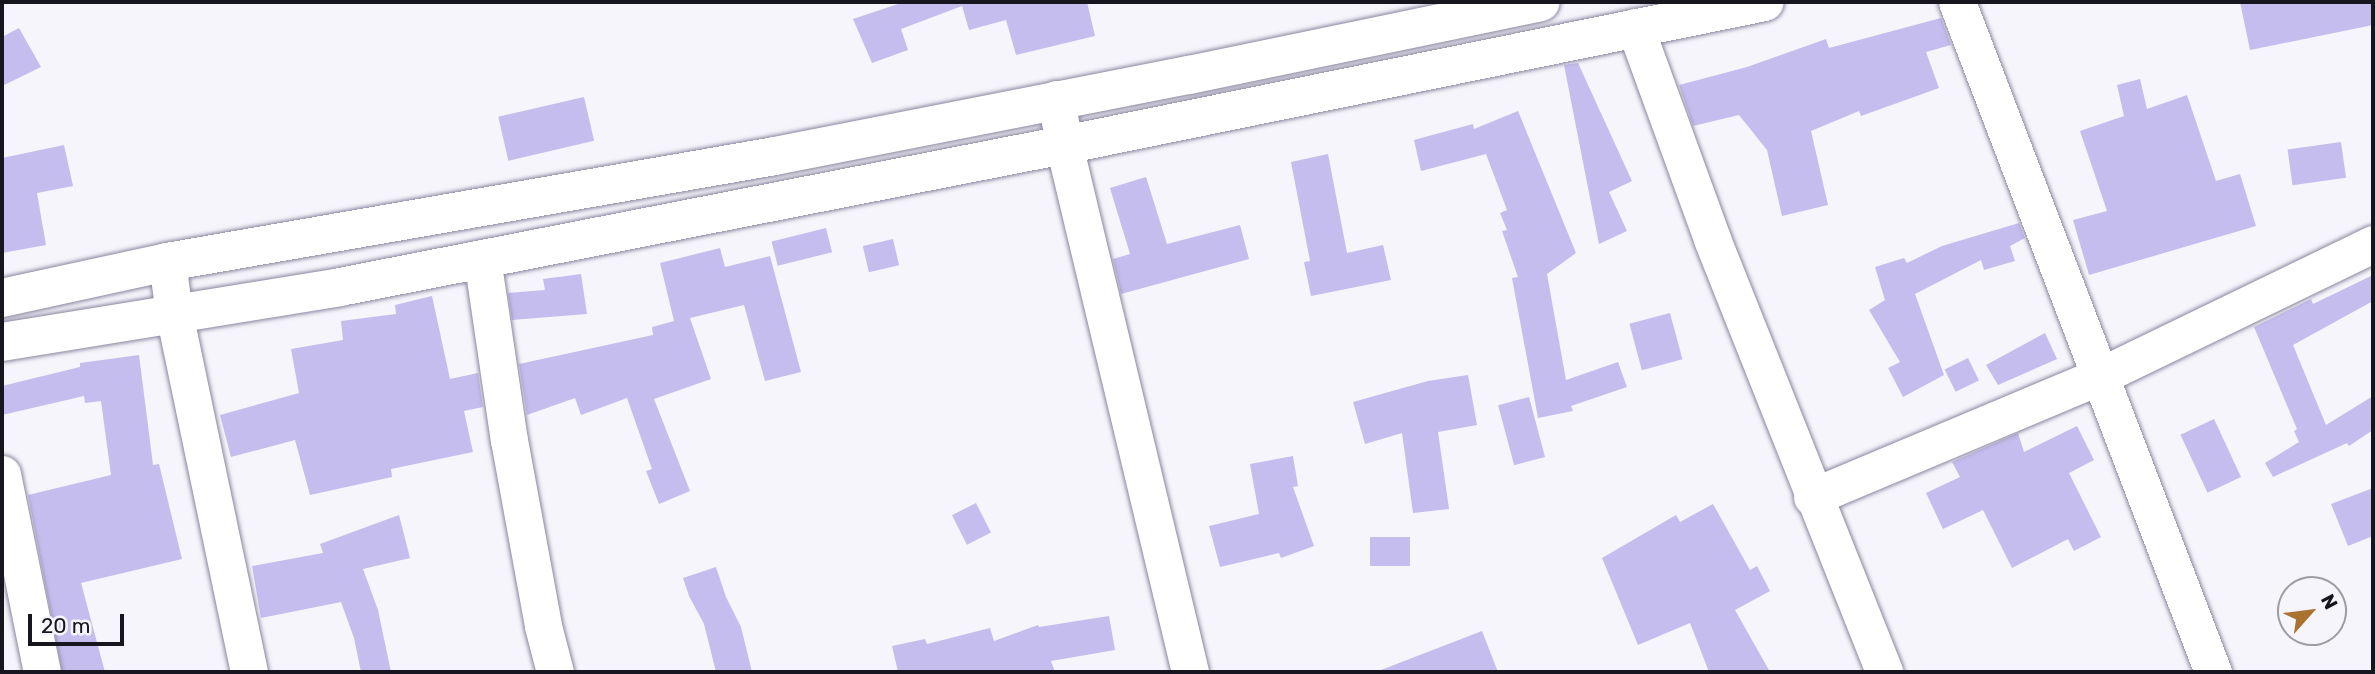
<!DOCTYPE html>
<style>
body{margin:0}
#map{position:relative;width:2375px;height:674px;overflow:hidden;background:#f6f5fb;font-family:Rubik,sans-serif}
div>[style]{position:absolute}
.building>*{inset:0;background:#c4bdee;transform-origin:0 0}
.roads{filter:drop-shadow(0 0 2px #89869f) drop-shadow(0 0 2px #89869f)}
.street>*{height:37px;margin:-18.5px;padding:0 18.5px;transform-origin:18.5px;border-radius:18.5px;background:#fff}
.primary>*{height:38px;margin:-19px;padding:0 19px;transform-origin:19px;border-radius:19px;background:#fff}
span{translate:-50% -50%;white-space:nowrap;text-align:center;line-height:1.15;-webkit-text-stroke:5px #f6f5fb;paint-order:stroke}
.frame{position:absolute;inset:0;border:4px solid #17161f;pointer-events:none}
.north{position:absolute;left:2277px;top:576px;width:70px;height:70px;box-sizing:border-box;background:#f6f5fb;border:2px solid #9d9ca3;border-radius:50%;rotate:62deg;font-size:19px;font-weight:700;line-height:28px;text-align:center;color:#17161f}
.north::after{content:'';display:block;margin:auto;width:24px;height:32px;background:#aa7130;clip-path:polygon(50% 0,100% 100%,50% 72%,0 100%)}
.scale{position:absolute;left:28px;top:614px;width:96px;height:32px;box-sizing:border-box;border:4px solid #17161f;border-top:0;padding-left:9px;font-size:21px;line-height:24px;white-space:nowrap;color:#17161f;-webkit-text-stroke:5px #f6f5fb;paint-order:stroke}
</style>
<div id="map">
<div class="building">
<i style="clip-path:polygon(904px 2px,1087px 2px,1095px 36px,1016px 55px,1006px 20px,969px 30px,962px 6px,901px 29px,908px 50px,872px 63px,853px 19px)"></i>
<i style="clip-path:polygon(2240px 2px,2373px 2px,2373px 25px,2250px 50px)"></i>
<i style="clip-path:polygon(1941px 18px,1951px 45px,1926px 52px,1939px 88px,1861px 116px,1859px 111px,1811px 131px,1828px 205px,1782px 216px,1767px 150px,1739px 115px,1693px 126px,1679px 85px,1747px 67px,1826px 39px,1829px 48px)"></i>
<i style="clip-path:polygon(19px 28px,41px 67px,2px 86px,2px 37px)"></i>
<i style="clip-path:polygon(1578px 63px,1632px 181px,1609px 192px,1627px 231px,1599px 244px,1564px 65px)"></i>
<i style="clip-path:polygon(2140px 79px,2147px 109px,2187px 95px,2216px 181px,2240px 174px,2256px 226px,2089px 275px,2073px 220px,2107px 211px,2080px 131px,2124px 116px,2117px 85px)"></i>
<i style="left:584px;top:97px;width:45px;height:88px;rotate:77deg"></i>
<i style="clip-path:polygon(1518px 111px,1576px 253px,1547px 274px,1566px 380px,1618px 362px,1627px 387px,1571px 406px,1573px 411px,1538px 418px,1512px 278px,1518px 277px,1502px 231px,1507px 230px,1500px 213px,1507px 210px,1486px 154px,1421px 171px,1414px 140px,1473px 124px,1474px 129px)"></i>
<i style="left:2341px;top:142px;width:36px;height:54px;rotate:82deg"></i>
<i style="clip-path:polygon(64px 145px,73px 186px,37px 193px,46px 245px,2px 253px,2px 158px)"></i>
<i style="clip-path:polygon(1328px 154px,1347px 253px,1383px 245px,1391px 280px,1311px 296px,1304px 262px,1310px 261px,1291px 162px)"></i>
<i style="clip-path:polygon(1146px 177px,1167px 244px,1240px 225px,1249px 259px,1121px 294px,1113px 259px,1130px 254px,1110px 188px)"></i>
<i style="clip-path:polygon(2019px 223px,2025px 238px,2010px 246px,2015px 261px,1984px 270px,1981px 260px,1915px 294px,1944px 375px,1903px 397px,1888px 368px,1900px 362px,1869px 310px,1885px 300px,1875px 267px,1904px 258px,1907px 263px,1942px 246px)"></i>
<i style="left:826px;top:228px;width:25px;height:56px;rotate:76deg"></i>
<i style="left:893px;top:239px;width:27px;height:31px;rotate:77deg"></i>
<i style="clip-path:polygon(720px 248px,725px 267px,770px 256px,801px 372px,765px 381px,744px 305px,690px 318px,711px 379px,654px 399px,690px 491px,659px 504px,646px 471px,652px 469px,627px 398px,581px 415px,575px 398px,527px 415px,519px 364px,653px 335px,652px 327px,674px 321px,660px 263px)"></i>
<i style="clip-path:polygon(581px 274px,587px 314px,512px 320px,508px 293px,545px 290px,543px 279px)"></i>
<i style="clip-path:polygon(2373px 275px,2373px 301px,2293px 345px,2326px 425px,2373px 396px,2373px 430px,2349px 446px,2347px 443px,2273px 477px,2265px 463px,2299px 442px,2294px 431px,2297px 429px,2254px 327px,2311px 299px,2313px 304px)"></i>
<i style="clip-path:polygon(432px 296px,450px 379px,478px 373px,483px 407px,464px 411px,473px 452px,391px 469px,392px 477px,310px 495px,295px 440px,231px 457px,220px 415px,299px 393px,291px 349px,343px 340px,341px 321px,396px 314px,395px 305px)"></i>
<i style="left:1670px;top:313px;width:48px;height:42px;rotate:75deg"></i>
<i style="clip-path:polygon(2045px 333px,2057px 359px,1998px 385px,1986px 365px)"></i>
<i style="clip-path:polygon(139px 355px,153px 465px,159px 464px,182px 559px,81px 583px,105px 672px,62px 672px,28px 495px,111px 475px,101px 401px,85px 403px,84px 396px,2px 415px,2px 386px,80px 367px,80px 363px)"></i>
<i style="left:1968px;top:358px;width:25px;height:26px;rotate:64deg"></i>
<i style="clip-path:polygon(1468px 375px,1477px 425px,1438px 432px,1449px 509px,1413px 513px,1402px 433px,1365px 444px,1353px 402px,1428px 381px)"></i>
<i style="left:1529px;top:397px;width:62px;height:32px;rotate:75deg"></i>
<i style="left:2214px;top:419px;width:64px;height:37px;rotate:65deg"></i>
<i style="clip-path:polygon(2077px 426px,2094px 460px,2069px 473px,2101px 537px,2074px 551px,2068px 539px,2012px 568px,1983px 510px,1943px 529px,1926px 493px,1960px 477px,1952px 462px,2018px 433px,2024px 452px)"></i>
<i style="clip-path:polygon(1293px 456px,1298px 486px,1293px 487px,1314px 546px,1281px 558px,1279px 553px,1220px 567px,1209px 526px,1259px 514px,1250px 464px)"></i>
<i style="clip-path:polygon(2373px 488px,2373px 536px,2348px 546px,2331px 504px)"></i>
<i style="left:976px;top:503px;width:33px;height:27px;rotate:63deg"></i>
<i style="clip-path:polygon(1713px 504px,1750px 570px,1757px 566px,1770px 591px,1735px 610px,1770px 672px,1709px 672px,1690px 623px,1638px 645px,1602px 558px,1676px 515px,1680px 522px)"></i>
<i style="clip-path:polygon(399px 515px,410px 558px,363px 569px,378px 610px,391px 672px,361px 672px,354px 638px,341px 602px,261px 618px,252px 566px,323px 553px,320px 544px)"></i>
<i style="left:1370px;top:537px;width:40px;height:29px"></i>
<i style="clip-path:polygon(716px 567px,726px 597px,741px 627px,752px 672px,716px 672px,704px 624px,689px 596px,683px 578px)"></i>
<i style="clip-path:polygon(1109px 616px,1115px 650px,1051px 661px,1055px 672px,898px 672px,892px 646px,925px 639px,927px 644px,990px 628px,994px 641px,1038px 625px,1039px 627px)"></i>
<i style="clip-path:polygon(1482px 631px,1498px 672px,1381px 672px,1381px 670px)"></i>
</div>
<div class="roads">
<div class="street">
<i style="left:1957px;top:2px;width:717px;rotate:69.09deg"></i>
<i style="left:1635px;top:27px;width:226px;rotate:70deg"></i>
<i style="left:1712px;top:239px;width:466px;rotate:68.3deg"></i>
<i style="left:1056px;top:99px;width:47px;rotate:80.1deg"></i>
<i style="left:1064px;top:145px;width:542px;rotate:76.55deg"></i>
<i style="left:482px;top:258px;width:184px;rotate:81.6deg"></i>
<i style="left:509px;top:440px;width:189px;rotate:79.6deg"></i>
<i style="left:543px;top:626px;width:48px;rotate:75.4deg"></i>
<i style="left:167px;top:262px;width:51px;rotate:82.2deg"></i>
<i style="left:174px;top:313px;width:367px;rotate:78.2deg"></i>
<i style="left:2px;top:474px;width:202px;rotate:78.6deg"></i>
<i style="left:1812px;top:497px;width:315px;rotate:-22.8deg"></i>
<i style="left:2102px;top:375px;width:301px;rotate:-25.8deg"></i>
</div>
<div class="primary">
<i style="left:2px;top:298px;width:169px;rotate:-12.3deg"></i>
<i style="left:167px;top:262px;width:617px;rotate:-9.89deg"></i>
<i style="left:775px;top:156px;width:422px;rotate:-11.1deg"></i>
<i style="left:1189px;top:75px;width:359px;rotate:-11.7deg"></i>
<i style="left:2px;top:342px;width:342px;rotate:-9.2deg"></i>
<i style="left:340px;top:287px;width:738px;rotate:-11.1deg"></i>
<i style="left:1064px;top:145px;width:715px;rotate:-11.53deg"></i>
</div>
</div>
<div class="frame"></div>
<div class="north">N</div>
<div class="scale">20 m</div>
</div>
